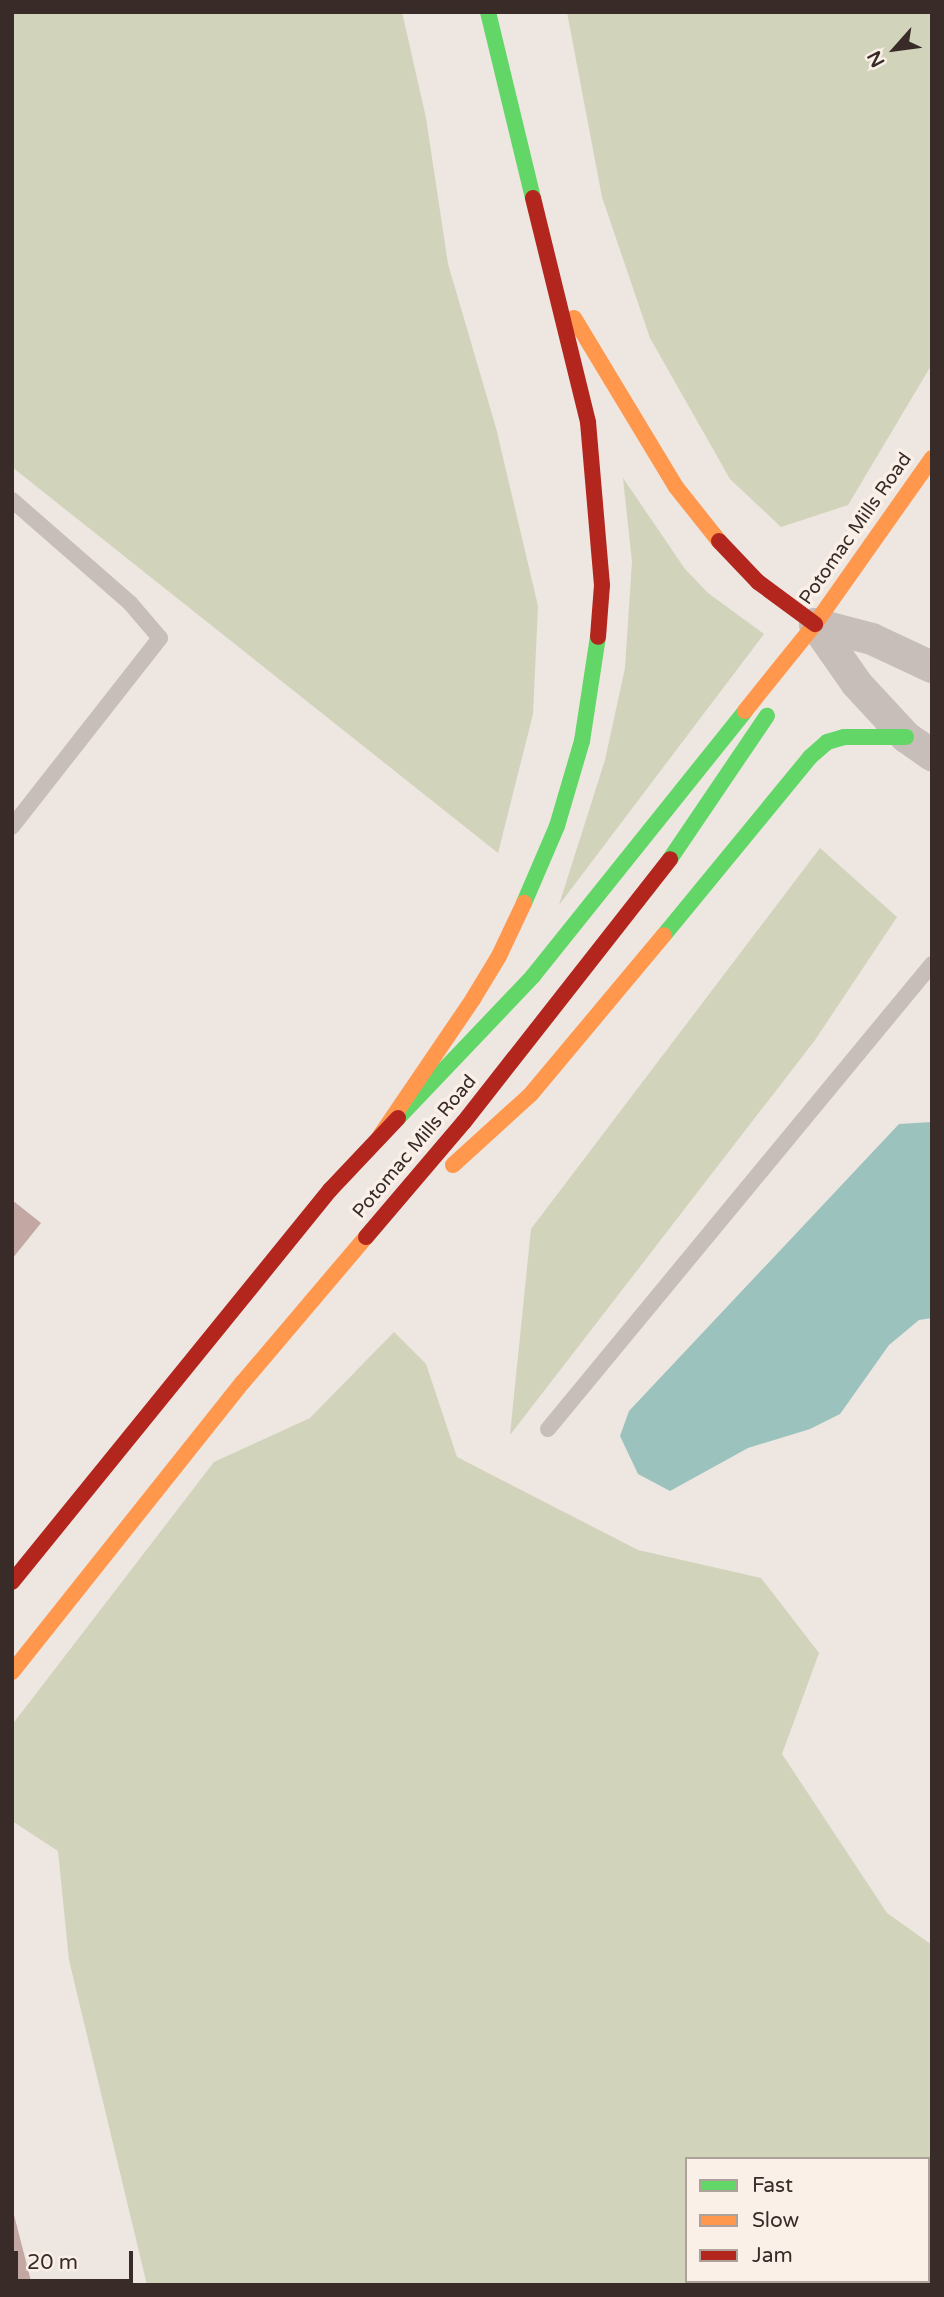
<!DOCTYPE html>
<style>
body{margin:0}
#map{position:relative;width:944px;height:2297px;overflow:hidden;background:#ede6e1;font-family:"Varela Round",sans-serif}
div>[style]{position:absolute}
.green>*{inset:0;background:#d1d3ba}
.water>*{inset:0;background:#9bc2bd}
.building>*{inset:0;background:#c2a7a2}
.lane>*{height:16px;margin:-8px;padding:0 8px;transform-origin:8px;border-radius:8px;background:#c7beb9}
.street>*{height:32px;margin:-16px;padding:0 16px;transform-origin:16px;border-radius:16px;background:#c7beb9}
.fast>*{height:16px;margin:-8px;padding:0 8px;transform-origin:8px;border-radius:8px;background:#63d668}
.slow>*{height:16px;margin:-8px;padding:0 8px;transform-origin:8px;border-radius:8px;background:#ff974d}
.jam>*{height:16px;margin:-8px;padding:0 8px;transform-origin:8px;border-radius:8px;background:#b3261e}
span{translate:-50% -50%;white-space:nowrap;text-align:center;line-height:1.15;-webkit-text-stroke:7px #fbf0e8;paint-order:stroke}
.street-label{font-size:19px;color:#382b28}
.frame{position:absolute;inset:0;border:14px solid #382b28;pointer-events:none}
.legend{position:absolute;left:685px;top:2157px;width:245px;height:126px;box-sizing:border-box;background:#fbf0e8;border:2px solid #ada19b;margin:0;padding:9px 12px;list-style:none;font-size:21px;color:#382b28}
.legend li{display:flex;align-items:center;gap:14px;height:35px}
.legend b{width:35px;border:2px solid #ada19b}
.north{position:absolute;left:860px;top:14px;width:70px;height:70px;-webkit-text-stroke:5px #fbf0e8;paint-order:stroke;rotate:242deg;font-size:19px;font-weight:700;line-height:28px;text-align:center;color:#382b28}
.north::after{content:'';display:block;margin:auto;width:24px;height:32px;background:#382b28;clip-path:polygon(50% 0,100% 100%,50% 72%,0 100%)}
.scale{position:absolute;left:14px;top:2251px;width:119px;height:32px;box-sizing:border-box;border:4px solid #382b28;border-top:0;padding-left:9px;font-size:21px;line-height:24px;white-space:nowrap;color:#382b28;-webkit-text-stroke:5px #fbf0e8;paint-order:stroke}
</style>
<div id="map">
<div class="green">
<i style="clip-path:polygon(12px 12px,402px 12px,426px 118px,448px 264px,496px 428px,538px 606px,533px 714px,498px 853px,12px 467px)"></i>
<i style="clip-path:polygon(567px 12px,932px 12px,932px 364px,848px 505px,781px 527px,730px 479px,650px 338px,602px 197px)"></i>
<i style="clip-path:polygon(623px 478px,685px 569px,708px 593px,764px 634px,559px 905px,605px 760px,625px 668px,632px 562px)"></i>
<i style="clip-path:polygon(820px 848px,897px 917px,815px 1040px,510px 1435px,531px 1229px)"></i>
<i style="clip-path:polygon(evenodd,394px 1332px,426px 1364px,457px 1457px,638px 1550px,761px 1578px,819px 1653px,782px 1754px,887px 1913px,932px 1945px,932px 2285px,147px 2285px,69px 1960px,58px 1851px,12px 1821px,12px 1725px,214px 1462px,310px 1418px,394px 1332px,687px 2159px,928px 2159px,928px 2281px,687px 2281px,687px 2159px)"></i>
</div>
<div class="water">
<i style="clip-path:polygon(932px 1122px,932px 1318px,919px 1320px,889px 1345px,840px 1414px,810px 1429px,748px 1448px,670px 1491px,638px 1474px,620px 1436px,629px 1411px,899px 1124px)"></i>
</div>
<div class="building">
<i style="clip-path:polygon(12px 1200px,41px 1223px,12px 1259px)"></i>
<i style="clip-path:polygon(12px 2211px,13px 2211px,32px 2285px,12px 2285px)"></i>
</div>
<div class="lane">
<i style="left:12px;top:500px;width:157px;rotate:41.1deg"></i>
<i style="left:130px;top:603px;width:46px;rotate:49.4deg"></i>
<i style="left:160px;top:638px;width:240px;rotate:128.1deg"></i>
<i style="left:548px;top:1429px;width:603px;rotate:-50.45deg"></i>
</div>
<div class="street">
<i style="left:815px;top:624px;width:73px;rotate:55deg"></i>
<i style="left:857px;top:684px;width:72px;rotate:47.2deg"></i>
<i style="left:906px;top:737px;width:32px;rotate:35deg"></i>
<i style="left:815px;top:624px;width:59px;rotate:14.7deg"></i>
<i style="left:872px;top:639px;width:66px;rotate:25deg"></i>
</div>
<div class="fast">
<i style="left:488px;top:12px;width:191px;rotate:76.4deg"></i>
<i style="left:670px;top:859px;width:173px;rotate:-55.9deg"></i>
<i style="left:524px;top:903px;width:84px;rotate:-66.8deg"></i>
<i style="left:557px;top:826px;width:89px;rotate:-73.6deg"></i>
<i style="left:582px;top:741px;width:105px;rotate:-81.3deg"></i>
<i style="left:664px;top:935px;width:230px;rotate:-50.6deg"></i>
<i style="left:810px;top:757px;width:23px;rotate:-41deg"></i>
<i style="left:827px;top:742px;width:18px;rotate:-16deg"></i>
<i style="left:844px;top:737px;width:62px"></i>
<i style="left:398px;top:1118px;width:196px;rotate:-46.4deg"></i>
<i style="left:533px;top:976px;width:339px;rotate:-51.3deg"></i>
</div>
<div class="slow">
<i style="left:574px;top:318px;width:197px;rotate:58.9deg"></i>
<i style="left:676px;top:487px;width:69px;rotate:51.5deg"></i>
<i style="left:745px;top:711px;width:112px;rotate:-51.2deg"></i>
<i style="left:815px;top:624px;width:203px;rotate:-54.8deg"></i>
<i style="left:380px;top:1136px;width:166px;rotate:-55.8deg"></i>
<i style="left:473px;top:999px;width:50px;rotate:-58.8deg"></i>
<i style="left:499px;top:956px;width:59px;rotate:-64.7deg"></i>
<i style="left:453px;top:1165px;width:105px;rotate:-42.3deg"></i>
<i style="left:531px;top:1094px;width:207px;rotate:-50.1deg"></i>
<i style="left:12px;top:1672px;width:371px;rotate:-51.5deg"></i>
<i style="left:243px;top:1382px;width:190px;rotate:-49.7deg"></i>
</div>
<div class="jam">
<i style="left:533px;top:198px;width:231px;rotate:76.2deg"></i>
<i style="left:588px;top:422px;width:164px;rotate:85.1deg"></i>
<i style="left:602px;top:585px;width:52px;rotate:94.4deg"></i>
<i style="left:719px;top:541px;width:57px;rotate:46.4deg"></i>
<i style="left:758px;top:582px;width:71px;rotate:36.4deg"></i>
<i style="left:366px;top:1237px;width:151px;rotate:-49.6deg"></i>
<i style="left:464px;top:1122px;width:334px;rotate:-51.9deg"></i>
<i style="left:12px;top:1582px;width:505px;rotate:-50.95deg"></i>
<i style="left:330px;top:1190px;width:99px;rotate:-46.6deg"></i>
</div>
<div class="street-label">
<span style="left:856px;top:529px;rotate:-55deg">Potomac Mills Road</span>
<span style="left:415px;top:1147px;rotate:-50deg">Potomac Mills Road</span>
</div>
<div class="frame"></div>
<ul class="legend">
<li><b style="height:9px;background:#63d668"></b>Fast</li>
<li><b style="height:9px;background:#ff974d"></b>Slow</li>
<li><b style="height:9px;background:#b3261e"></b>Jam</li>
</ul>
<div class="north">N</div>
<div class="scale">20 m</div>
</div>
